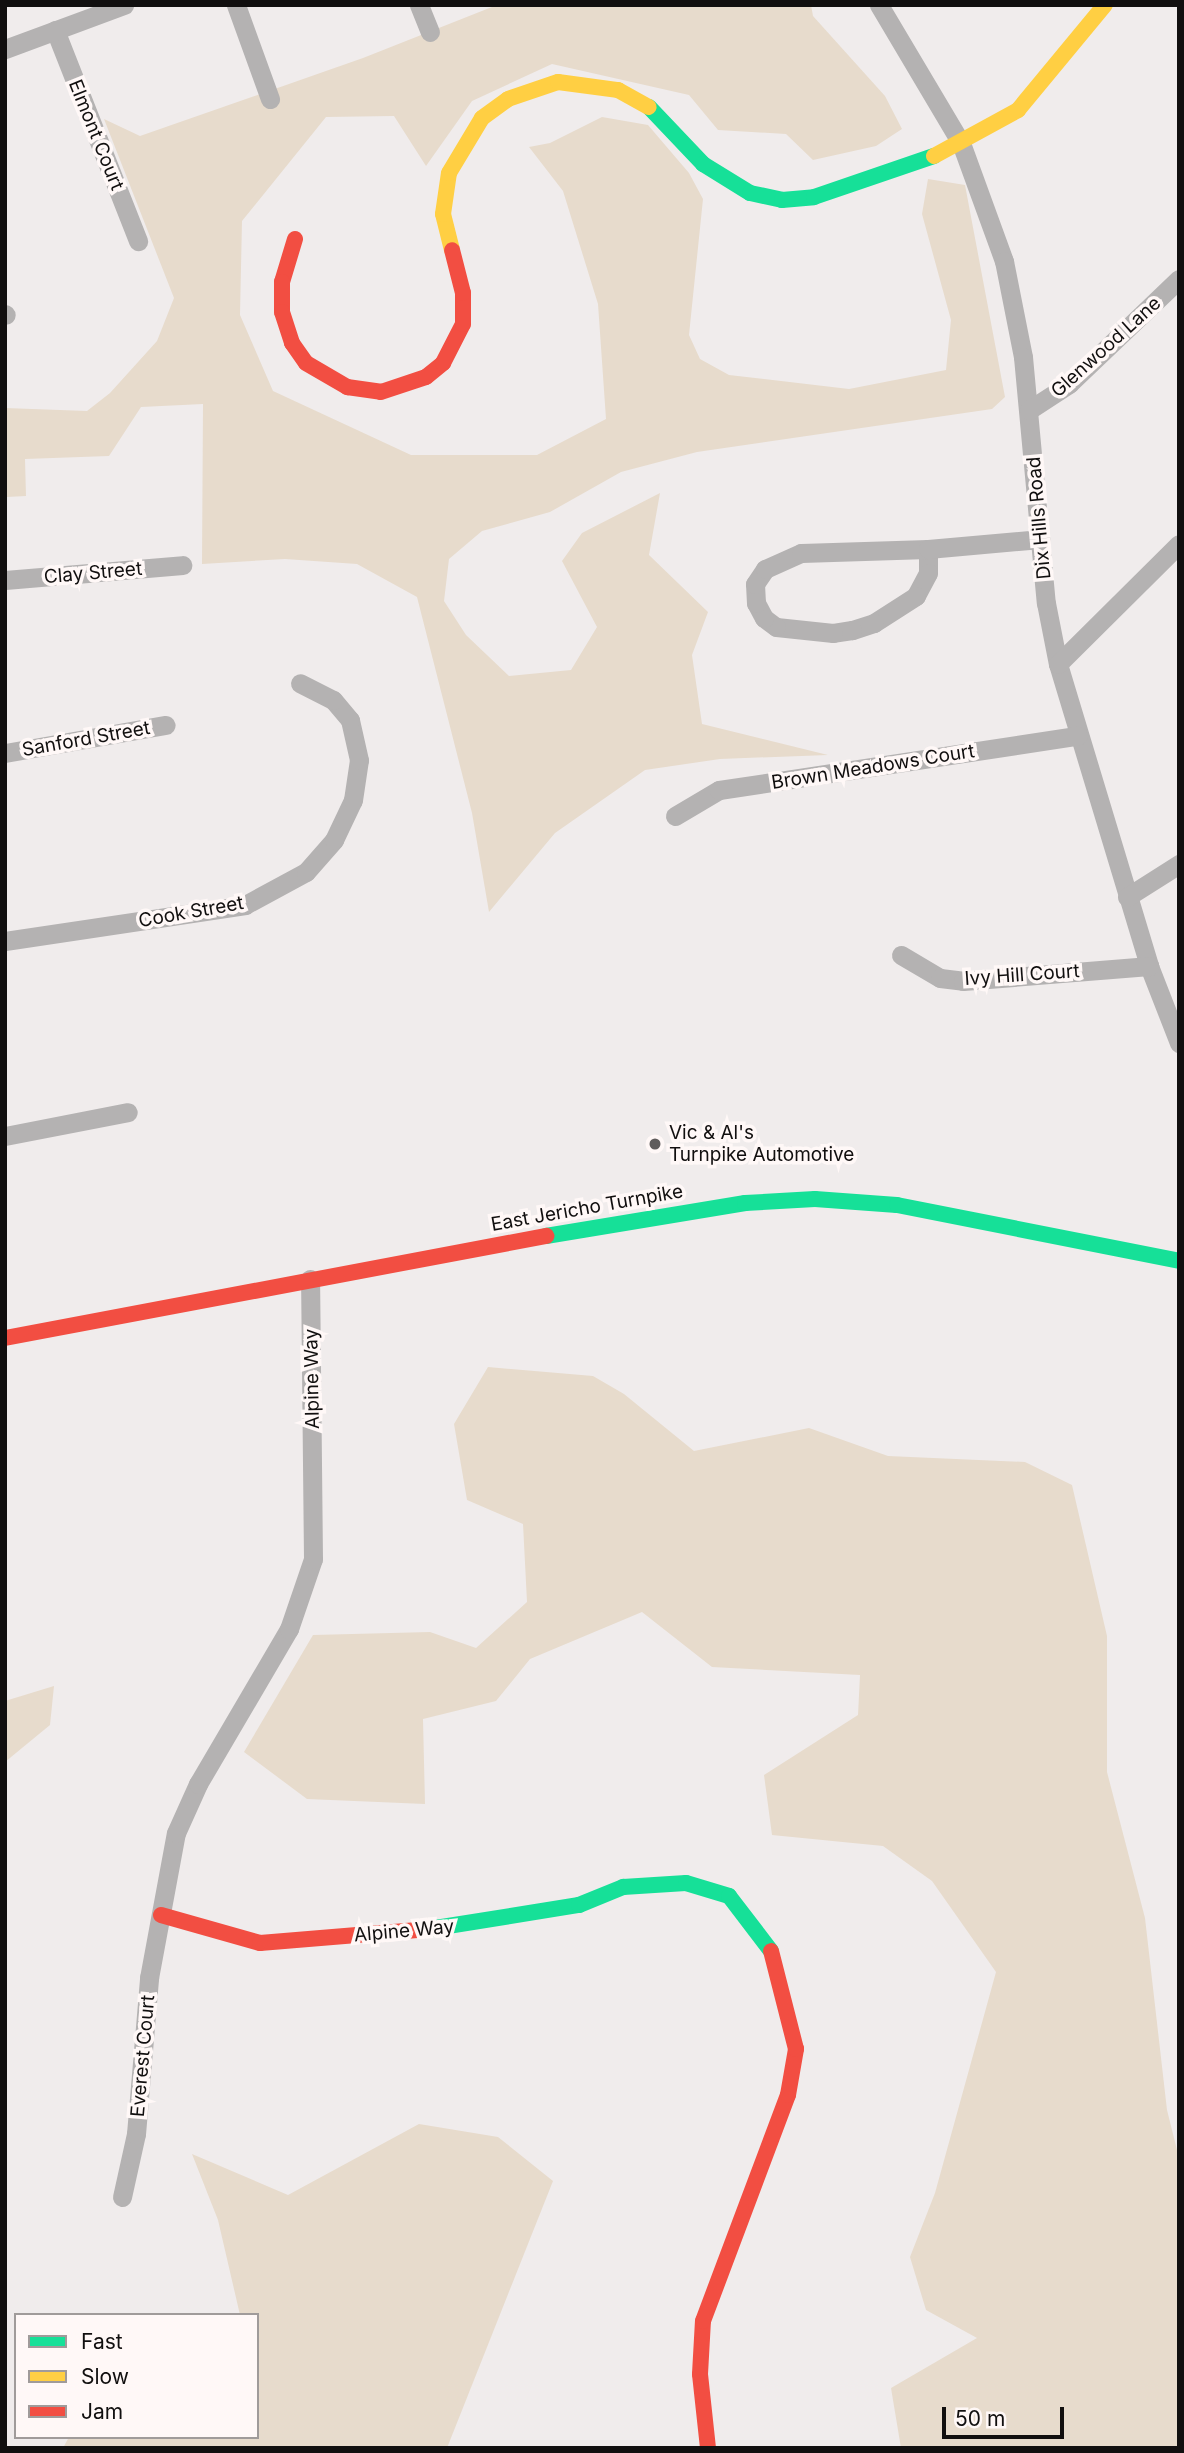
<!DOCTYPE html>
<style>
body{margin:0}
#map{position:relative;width:1184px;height:2453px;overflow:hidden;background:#f0ecec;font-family:Inter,sans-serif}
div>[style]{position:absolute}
.green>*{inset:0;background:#e7dbcc}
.street>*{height:19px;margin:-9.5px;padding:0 9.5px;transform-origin:9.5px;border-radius:9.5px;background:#b4b2b2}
.fast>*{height:16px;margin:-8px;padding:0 8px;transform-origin:8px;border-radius:8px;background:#16e098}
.slow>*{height:16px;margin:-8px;padding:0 8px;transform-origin:8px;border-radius:8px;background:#ffcf43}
.jam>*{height:16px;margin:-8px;padding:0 8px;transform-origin:8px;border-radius:8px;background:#f24e42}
.dots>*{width:19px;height:19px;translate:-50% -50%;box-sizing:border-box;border:4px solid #fff8f7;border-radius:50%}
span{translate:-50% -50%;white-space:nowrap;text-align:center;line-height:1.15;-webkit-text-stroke:7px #fff8f7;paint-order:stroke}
.street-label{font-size:19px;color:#110f0f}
.poi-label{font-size:19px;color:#110f0f}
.left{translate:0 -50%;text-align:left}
.frame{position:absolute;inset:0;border:7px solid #110f0f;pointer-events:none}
.legend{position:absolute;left:14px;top:2313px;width:245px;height:126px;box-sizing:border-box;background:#fff8f7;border:2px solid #a09b9a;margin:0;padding:9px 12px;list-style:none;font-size:21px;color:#110f0f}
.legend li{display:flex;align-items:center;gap:14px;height:35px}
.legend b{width:35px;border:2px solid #a09b9a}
.scale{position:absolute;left:942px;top:2407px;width:122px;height:32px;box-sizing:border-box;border:4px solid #110f0f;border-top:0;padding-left:9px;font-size:21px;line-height:24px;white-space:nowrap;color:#110f0f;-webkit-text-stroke:5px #fff8f7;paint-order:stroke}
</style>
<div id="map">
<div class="green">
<i style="clip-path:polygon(497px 5px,811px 5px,813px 16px,885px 96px,902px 129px,876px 146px,813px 160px,786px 134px,718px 130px,689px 95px,552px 64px,472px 101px,426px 166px,394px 116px,326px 117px,242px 221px,240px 315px,273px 391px,411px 455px,537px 455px,606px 419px,598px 304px,563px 191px,529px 147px,550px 143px,602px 117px,648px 125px,689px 173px,703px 199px,689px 335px,700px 359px,729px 375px,849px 389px,946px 370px,951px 320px,922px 214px,928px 179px,965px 185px,1005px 397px,992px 409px,697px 452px,621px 472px,550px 512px,482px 531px,449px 559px,444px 601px,466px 635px,509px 676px,571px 670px,597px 627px,562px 561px,582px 533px,660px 493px,649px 555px,708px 612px,692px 655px,702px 724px,828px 755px,720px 759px,645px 770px,555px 833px,489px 912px,472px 813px,417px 597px,357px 564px,285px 559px,202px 564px,203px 404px,141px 407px,109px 456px,25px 459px,26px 496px,7px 497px,5px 408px,87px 411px,110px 393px,157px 341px,174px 298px,104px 119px,140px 136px,363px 58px)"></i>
<i style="clip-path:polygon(488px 1367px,593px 1376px,624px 1394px,694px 1451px,809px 1428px,888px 1456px,1025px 1462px,1072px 1485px,1107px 1636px,1107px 1772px,1145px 1918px,1167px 2110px,1179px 2158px,1179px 2448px,901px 2448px,891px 2388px,977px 2338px,926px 2310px,910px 2257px,935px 2193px,996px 1972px,932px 1881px,883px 1846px,772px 1835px,764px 1775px,858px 1715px,860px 1675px,712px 1667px,642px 1612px,530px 1659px,496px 1701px,423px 1719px,425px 1804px,307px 1799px,244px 1752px,313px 1635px,430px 1632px,476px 1648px,527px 1602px,523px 1524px,467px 1500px,454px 1424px)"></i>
<i style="clip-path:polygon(54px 1686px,50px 1725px,5px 1762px,5px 1701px)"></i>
<i style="clip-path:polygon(419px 2124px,498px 2137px,553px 2181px,447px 2448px,63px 2448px,69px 2437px,257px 2437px,257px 2315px,240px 2315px,218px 2220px,192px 2154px,288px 2195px)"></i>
</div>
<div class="street">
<i style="left:236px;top:5px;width:100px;rotate:70.1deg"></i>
<i style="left:419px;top:5px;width:29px;rotate:68deg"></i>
<i style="left:879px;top:5px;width:161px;rotate:59.3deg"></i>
<i style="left:961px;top:143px;width:126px;rotate:70deg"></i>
<i style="left:1004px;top:261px;width:98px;rotate:78.8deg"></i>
<i style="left:1023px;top:357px;width:247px;rotate:84.7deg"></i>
<i style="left:1046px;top:603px;width:62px;rotate:78.9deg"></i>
<i style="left:1058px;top:664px;width:315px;rotate:73.2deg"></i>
<i style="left:1149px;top:966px;width:83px;rotate:68.7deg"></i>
<i style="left:55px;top:30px;width:227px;rotate:68.5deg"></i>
<i style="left:5px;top:49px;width:127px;rotate:-20.3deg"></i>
<i style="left:5px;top:314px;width:1px;rotate:45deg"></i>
<i style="left:1029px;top:410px;width:48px;rotate:-33deg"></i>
<i style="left:1069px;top:384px;width:152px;rotate:-43.7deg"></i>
<i style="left:928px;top:549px;width:24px;rotate:90deg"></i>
<i style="left:928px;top:573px;width:26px;rotate:118deg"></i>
<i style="left:916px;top:596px;width:50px;rotate:147.3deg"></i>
<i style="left:874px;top:623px;width:23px;rotate:162deg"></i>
<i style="left:852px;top:630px;width:19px;rotate:171deg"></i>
<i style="left:833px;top:633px;width:57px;rotate:-174deg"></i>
<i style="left:776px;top:627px;width:15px;rotate:-143deg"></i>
<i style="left:764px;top:618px;width:17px;rotate:-118deg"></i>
<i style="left:756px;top:603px;width:19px;rotate:-93deg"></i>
<i style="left:755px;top:584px;width:18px;rotate:-56deg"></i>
<i style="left:765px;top:569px;width:39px;rotate:-24deg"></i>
<i style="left:801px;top:553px;width:127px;rotate:-1.8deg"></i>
<i style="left:928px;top:549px;width:113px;rotate:-5.1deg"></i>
<i style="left:5px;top:580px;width:178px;rotate:-4.8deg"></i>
<i style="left:1058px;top:664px;width:170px;rotate:-44.8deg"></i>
<i style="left:5px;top:753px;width:163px;rotate:-9.9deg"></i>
<i style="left:675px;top:816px;width:51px;rotate:-30.6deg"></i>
<i style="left:719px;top:790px;width:363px;rotate:-8.6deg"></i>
<i style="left:1127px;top:897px;width:62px;rotate:-32.4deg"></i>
<i style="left:5px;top:941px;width:243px;rotate:-8.5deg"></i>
<i style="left:245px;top:905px;width:69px;rotate:-28.4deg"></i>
<i style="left:306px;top:872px;width:43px;rotate:-48.8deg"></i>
<i style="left:334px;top:840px;width:44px;rotate:-64.6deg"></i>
<i style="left:353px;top:800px;width:40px;rotate:-81.5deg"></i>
<i style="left:359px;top:760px;width:41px;rotate:-102.7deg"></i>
<i style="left:350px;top:720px;width:26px;rotate:-130deg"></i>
<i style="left:333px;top:700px;width:37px;rotate:-153deg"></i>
<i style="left:901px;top:955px;width:45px;rotate:30.5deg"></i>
<i style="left:940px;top:978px;width:23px;rotate:7deg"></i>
<i style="left:963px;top:981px;width:187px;rotate:-4.6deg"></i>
<i style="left:5px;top:1136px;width:125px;rotate:-11deg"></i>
<i style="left:122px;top:2197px;width:65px;rotate:-77.5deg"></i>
<i style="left:136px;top:2134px;width:157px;rotate:-85.2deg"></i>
<i style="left:149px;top:1978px;width:147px;rotate:-79.5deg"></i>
<i style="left:176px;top:1833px;width:54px;rotate:-65.8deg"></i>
<i style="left:198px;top:1784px;width:180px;rotate:-59.6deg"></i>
<i style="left:289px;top:1629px;width:74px;rotate:-71.1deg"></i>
<i style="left:313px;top:1559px;width:280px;rotate:-90.6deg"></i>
</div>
<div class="fast">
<i style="left:649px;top:107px;width:79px;rotate:46.5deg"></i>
<i style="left:703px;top:164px;width:55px;rotate:31.7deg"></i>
<i style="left:750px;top:193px;width:33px;rotate:12deg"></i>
<i style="left:782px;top:200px;width:32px;rotate:-5deg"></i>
<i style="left:814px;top:197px;width:127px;rotate:-18.9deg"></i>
<i style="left:546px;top:1236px;width:202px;rotate:-9.4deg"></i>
<i style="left:745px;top:1203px;width:70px;rotate:-3.3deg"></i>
<i style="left:815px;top:1199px;width:82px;rotate:4.2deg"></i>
<i style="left:897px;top:1205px;width:288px;rotate:11.2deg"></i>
<i style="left:429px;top:1929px;width:152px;rotate:-9.1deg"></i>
<i style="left:579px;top:1905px;width:48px;rotate:-22.2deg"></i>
<i style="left:623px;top:1887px;width:63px;rotate:-3.6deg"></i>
<i style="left:686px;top:1883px;width:45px;rotate:16.8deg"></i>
<i style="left:729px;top:1896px;width:69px;rotate:52.6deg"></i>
</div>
<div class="slow">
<i style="left:934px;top:156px;width:96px;rotate:-28.7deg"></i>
<i style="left:1018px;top:110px;width:136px;rotate:-50.4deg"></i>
<i style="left:452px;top:250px;width:37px;rotate:-104deg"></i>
<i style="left:443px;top:214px;width:41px;rotate:-81.7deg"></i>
<i style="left:449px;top:173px;width:64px;rotate:-59deg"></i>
<i style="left:482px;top:118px;width:32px;rotate:-36deg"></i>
<i style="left:508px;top:99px;width:53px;rotate:-18.8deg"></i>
<i style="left:558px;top:82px;width:61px;rotate:7.6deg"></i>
<i style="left:618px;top:90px;width:35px;rotate:29deg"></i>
</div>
<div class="jam">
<i style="left:295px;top:239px;width:45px;rotate:106.8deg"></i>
<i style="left:282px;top:282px;width:30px;rotate:90deg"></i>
<i style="left:282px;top:312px;width:33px;rotate:72deg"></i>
<i style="left:292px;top:343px;width:24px;rotate:55deg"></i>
<i style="left:306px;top:363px;width:48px;rotate:30.3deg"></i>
<i style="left:347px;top:387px;width:34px;rotate:8deg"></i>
<i style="left:381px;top:392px;width:47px;rotate:-18.4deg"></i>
<i style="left:426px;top:377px;width:22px;rotate:-39deg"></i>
<i style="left:443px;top:363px;width:44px;rotate:-62.9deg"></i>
<i style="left:463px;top:324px;width:31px;rotate:-90deg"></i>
<i style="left:463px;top:293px;width:44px;rotate:-104.3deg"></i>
<i style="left:5px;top:1338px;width:551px;rotate:-10.68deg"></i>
<i style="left:161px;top:1915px;width:103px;rotate:15.8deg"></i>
<i style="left:260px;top:1943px;width:170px;rotate:-4.7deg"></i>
<i style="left:708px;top:2448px;width:74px;rotate:-96.2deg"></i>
<i style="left:700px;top:2374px;width:53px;rotate:-86.8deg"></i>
<i style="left:703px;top:2321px;width:241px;rotate:-69.4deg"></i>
<i style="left:788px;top:2095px;width:47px;rotate:-80.1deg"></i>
<i style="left:796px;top:2049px;width:101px;rotate:-104.3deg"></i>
</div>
<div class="dots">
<i style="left:655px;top:1144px;background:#5f5c5c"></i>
</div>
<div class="street-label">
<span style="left:96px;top:135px;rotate:68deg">Elmont Court</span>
<span style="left:1106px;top:347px;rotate:-42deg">Glenwood Lane</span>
<span style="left:1039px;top:518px;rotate:-95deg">Dix Hills Road</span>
<span style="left:93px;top:573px;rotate:-5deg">Clay Street</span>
<span style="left:86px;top:739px;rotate:-10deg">Sanford Street</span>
<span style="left:873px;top:767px;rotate:-9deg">Brown Meadows Court</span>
<span style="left:191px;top:912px;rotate:-10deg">Cook Street</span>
<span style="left:1022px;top:975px;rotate:-4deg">Ivy Hill Court</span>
<span style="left:587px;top:1208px;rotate:-10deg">East Jericho Turnpike</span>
<span style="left:312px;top:1379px;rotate:-91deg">Alpine Way</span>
<span style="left:404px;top:1931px;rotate:-5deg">Alpine Way</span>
<span style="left:143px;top:2056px;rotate:-85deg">Everest Court</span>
</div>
<div class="poi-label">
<span class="left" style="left:669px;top:1144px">Vic &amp; Al's<br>Turnpike Automotive</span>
</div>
<div class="frame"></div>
<ul class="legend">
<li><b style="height:9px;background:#16e098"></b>Fast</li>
<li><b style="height:9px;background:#ffcf43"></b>Slow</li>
<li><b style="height:9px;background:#f24e42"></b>Jam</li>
</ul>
<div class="scale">50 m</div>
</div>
